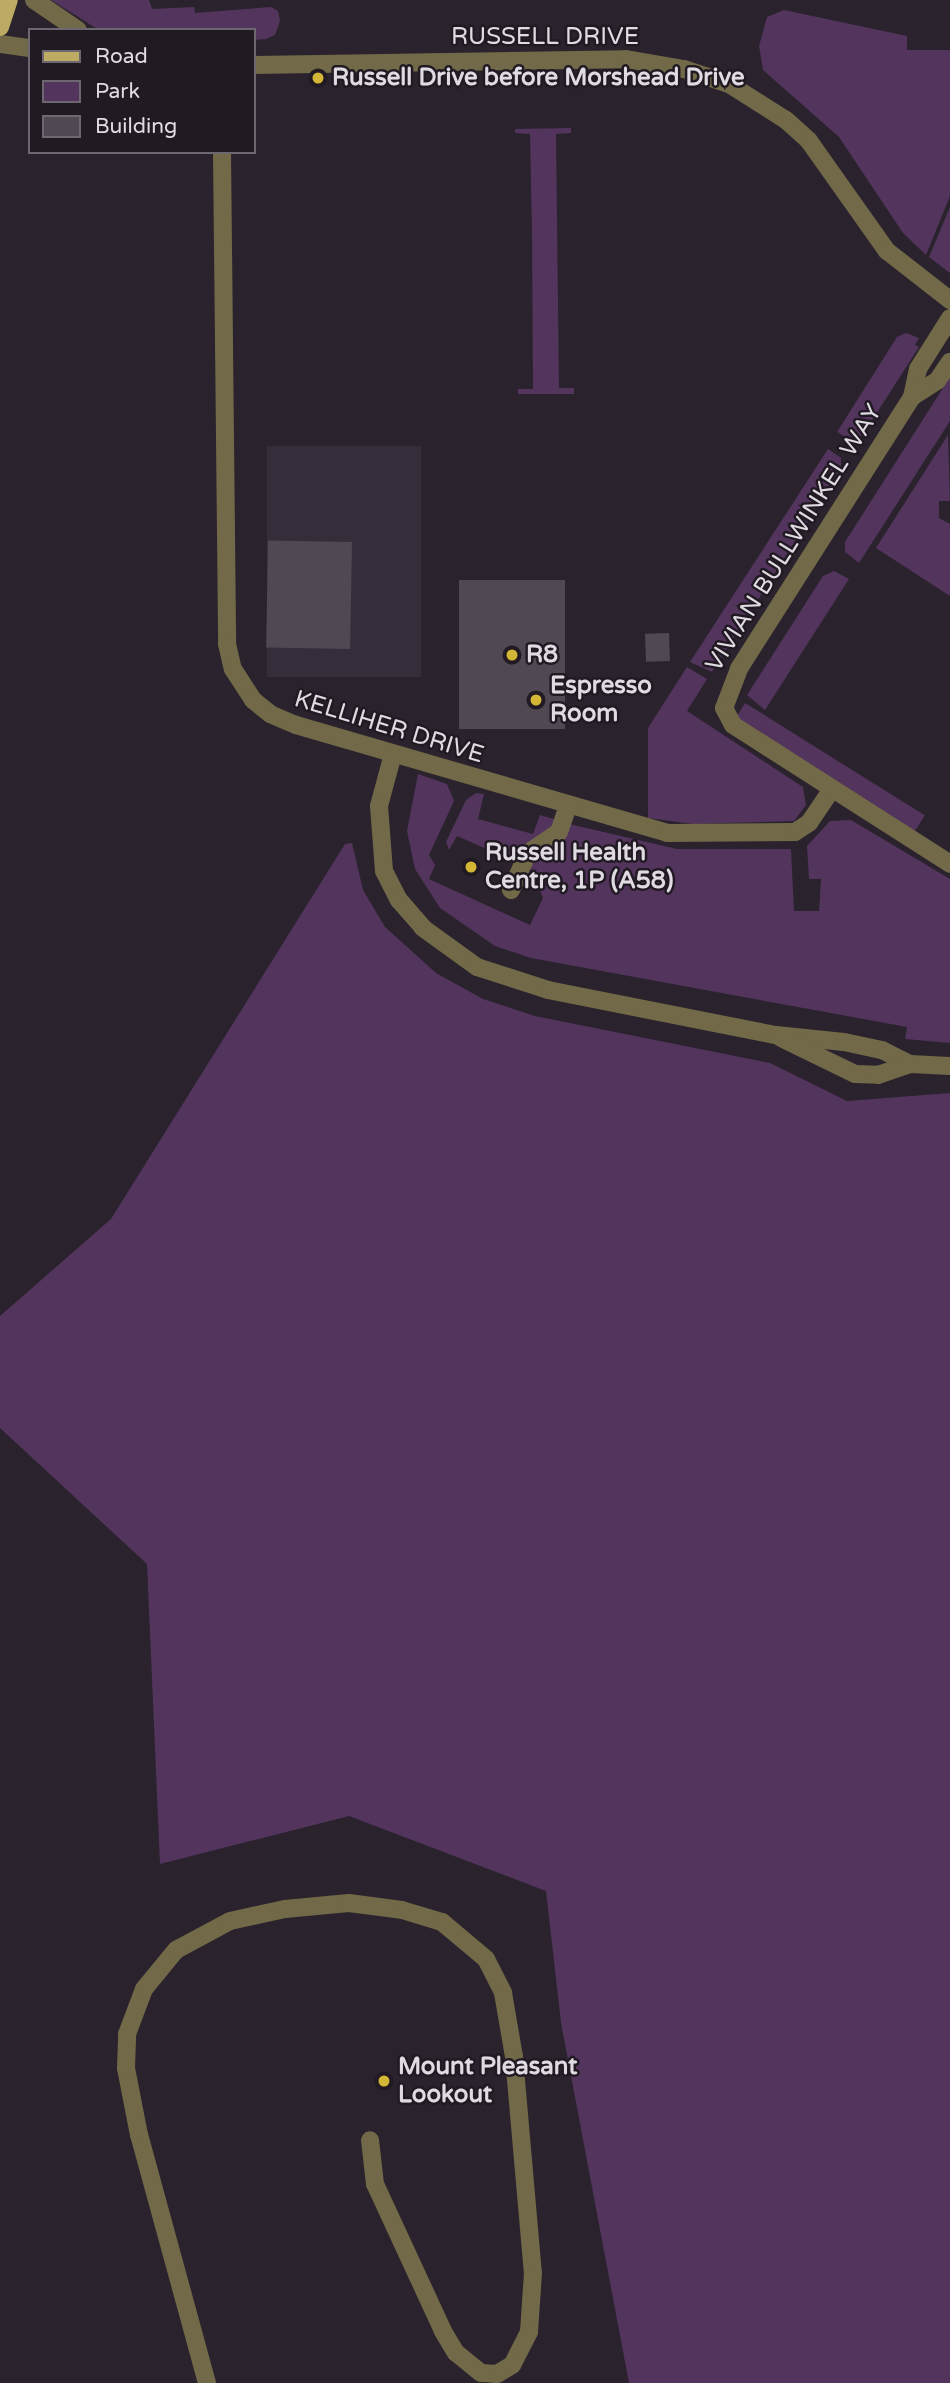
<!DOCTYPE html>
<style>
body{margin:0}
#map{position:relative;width:950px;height:2383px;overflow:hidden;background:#2a232d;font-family:"Varela Round",sans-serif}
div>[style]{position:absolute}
.built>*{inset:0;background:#362d3b;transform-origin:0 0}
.green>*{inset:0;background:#52345d;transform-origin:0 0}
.building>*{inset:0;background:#504853;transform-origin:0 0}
.minor>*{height:18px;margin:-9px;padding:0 9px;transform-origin:9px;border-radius:9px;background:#716947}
.major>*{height:18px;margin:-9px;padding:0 9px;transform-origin:9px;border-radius:9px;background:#bdab63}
.dots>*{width:19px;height:19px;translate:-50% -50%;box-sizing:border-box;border:4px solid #211a23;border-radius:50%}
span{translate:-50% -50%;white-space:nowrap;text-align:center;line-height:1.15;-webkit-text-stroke:5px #211a23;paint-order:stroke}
.street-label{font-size:24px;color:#e0dbe2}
.poi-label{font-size:24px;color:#e0dbe2;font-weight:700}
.left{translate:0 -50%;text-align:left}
.legend{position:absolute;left:28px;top:28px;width:228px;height:126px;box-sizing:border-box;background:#211a23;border:2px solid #6d676f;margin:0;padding:9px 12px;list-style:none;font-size:21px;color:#e0dbe2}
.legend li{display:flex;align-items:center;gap:14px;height:35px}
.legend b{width:35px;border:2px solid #6d676f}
</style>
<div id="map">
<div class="built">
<i style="left:421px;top:446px;width:231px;height:154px;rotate:90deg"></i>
</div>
<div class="green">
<i style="clip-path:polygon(51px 0,149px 0,152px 9px,194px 7px,195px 13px,271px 7px,278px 11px,280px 21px,275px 35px,266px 39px,254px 40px,254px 30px,99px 30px)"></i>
<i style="clip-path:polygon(784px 10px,907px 36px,907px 50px,950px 50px,950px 196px,926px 255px,903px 233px,839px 137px,763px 70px,759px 46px,767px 17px)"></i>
<i style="clip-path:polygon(571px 128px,571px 133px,556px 134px,559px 388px,574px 388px,574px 394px,518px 394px,518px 389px,533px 389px,532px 233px,530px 134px,515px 133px,515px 129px)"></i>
<i style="clip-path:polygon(950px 207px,950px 273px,929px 257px)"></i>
<i style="clip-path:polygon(906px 333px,919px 338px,915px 345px,919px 347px,862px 436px,849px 439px,837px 432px,897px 337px)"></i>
<i style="clip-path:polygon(950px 377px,950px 421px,859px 563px,845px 552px,845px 542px)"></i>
<i style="clip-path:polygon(948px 435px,950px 501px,939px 501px,939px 518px,950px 524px,950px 596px,876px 548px)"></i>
<i style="clip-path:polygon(828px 449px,841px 458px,841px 469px,712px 672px,690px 662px)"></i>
<i style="clip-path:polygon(834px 571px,849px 579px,765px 710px,747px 695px,823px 576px)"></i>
<i style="clip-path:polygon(687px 667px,707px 679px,687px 711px,803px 787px,806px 805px,794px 821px,693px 824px,648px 818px,648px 728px)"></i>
<i style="left:745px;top:703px;width:212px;height:20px;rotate:32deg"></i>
<i style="clip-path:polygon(418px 774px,447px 784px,454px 801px,429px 855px,435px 865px,429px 879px,530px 925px,543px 898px,539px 888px,544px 876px,526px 867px,569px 824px,677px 849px,791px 849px,794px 911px,819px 911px,821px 879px,809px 879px,807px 846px,830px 821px,851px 820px,950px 879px,950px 1043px,905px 1039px,907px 1027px,531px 958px,495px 946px,440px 908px,415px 869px,407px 831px)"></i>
<i style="clip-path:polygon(476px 793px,484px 794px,478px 819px,533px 834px,540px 815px,557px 820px,556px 824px,516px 862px,457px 836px,449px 850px,446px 842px,466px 800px)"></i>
<i style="clip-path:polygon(352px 843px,363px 890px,385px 927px,436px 973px,483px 999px,535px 1016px,770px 1063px,847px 1101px,950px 1093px,950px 2383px,629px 2383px,561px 2023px,546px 1891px,349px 1816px,160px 1864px,147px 1564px,0 1428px,0 1316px,111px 1219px,345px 844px)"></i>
</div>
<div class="building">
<i style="left:352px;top:542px;width:107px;height:84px;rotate:91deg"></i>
<i style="left:565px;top:580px;width:149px;height:106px;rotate:90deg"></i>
<i style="left:669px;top:633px;width:28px;height:24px;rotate:88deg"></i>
</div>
<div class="minor">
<i style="left:34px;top:0;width:53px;rotate:34.3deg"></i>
<i style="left:0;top:44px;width:30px;rotate:8deg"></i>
<i style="left:254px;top:65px;width:372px;rotate:-0.9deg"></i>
<i style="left:626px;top:59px;width:59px;rotate:9.8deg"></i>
<i style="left:684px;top:69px;width:47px;rotate:18.4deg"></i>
<i style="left:729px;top:84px;width:67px;rotate:32.3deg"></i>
<i style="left:786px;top:120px;width:31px;rotate:42deg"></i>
<i style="left:809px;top:141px;width:135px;rotate:54.7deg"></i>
<i style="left:887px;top:251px;width:80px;rotate:37.9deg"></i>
<i style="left:222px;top:152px;width:492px;rotate:89.4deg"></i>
<i style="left:227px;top:644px;width:26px;rotate:77deg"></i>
<i style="left:233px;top:669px;width:37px;rotate:57deg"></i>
<i style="left:253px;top:700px;width:22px;rotate:39deg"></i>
<i style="left:270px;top:714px;width:28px;rotate:23deg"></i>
<i style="left:296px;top:725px;width:386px;rotate:16.2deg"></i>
<i style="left:667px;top:833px;width:128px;rotate:-0.4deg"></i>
<i style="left:795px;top:832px;width:17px;rotate:-33deg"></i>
<i style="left:809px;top:823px;width:41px;rotate:-55.9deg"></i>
<i style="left:950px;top:318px;width:60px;rotate:122.1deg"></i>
<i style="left:918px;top:369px;width:29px;rotate:102deg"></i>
<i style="left:912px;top:397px;width:322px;rotate:122.5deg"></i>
<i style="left:739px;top:669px;width:42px;rotate:111deg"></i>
<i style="left:724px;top:708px;width:19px;rotate:62deg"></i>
<i style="left:733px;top:725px;width:258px;rotate:32.6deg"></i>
<i style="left:912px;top:397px;width:30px;rotate:-33deg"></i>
<i style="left:937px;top:381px;width:23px;rotate:-56deg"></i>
<i style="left:393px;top:754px;width:54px;rotate:105.1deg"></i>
<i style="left:379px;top:806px;width:65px;rotate:85.6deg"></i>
<i style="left:384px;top:871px;width:33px;rotate:63deg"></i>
<i style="left:399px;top:900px;width:37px;rotate:49deg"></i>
<i style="left:423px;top:928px;width:67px;rotate:35.8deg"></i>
<i style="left:477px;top:967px;width:75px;rotate:17.9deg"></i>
<i style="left:548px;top:990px;width:232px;rotate:11.2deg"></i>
<i style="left:776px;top:1035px;width:68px;rotate:5.9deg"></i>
<i style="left:844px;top:1042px;width:39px;rotate:12deg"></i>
<i style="left:882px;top:1050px;width:31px;rotate:27deg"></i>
<i style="left:910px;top:1064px;width:40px;rotate:2.9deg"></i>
<i style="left:511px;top:890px;width:41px;rotate:-65.3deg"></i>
<i style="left:528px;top:853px;width:37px;rotate:-34deg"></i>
<i style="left:559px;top:832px;width:28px;rotate:-71deg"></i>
<i style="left:781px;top:1038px;width:82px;rotate:25.9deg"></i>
<i style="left:855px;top:1074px;width:23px;rotate:2deg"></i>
<i style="left:878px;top:1075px;width:34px;rotate:-19deg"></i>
<i style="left:207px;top:2383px;width:257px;rotate:-105.3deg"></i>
<i style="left:139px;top:2135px;width:68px;rotate:-101deg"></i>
<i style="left:126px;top:2068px;width:34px;rotate:-88deg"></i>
<i style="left:127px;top:2034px;width:48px;rotate:-69.3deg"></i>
<i style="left:144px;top:1989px;width:50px;rotate:-50.6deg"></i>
<i style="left:176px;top:1950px;width:61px;rotate:-28.2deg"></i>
<i style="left:230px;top:1921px;width:56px;rotate:-12.3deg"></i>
<i style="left:285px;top:1909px;width:64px;rotate:-5.4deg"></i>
<i style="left:349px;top:1903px;width:53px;rotate:7.5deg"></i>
<i style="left:402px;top:1910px;width:42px;rotate:16.7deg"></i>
<i style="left:442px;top:1922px;width:57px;rotate:40.1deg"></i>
<i style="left:486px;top:1959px;width:38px;rotate:63deg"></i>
<i style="left:503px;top:1993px;width:65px;rotate:80.2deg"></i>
<i style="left:514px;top:2057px;width:217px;rotate:85deg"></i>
<i style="left:533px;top:2273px;width:59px;rotate:93.9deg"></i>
<i style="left:529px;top:2332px;width:37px;rotate:117deg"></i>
<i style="left:512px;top:2365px;width:17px;rotate:149deg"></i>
<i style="left:497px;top:2374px;width:16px;rotate:-176deg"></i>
<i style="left:481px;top:2373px;width:32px;rotate:-141deg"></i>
<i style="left:456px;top:2353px;width:26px;rotate:-121deg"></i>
<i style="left:443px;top:2331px;width:162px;rotate:-114.8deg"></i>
<i style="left:375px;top:2184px;width:44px;rotate:-96.5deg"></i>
</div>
<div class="major">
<i style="left:0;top:27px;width:28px;rotate:-72deg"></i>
</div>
<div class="dots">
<i style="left:318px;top:78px;background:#d3b635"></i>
<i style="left:512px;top:655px;background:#d3b635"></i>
<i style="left:536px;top:700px;background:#d3b635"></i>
<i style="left:471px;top:867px;background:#d3b635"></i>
<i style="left:384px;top:2081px;background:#d3b635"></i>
</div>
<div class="street-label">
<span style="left:545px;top:37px">RUSSELL DRIVE</span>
<span style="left:794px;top:538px;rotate:-58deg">VIVIAN BULLWINKEL WAY</span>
<span style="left:389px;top:727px;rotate:17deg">KELLIHER DRIVE</span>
</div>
<div class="poi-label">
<span class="left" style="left:332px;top:78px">Russell Drive before Morshead Drive</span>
<span class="left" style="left:526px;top:655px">R8</span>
<span class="left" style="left:550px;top:700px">Espresso<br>Room</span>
<span class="left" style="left:485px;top:867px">Russell Health<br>Centre, 1P (A58)</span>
<span class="left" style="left:398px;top:2081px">Mount Pleasant<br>Lookout</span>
</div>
<ul class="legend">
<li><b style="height:9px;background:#bdab63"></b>Road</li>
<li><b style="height:19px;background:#52345d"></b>Park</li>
<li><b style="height:19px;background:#504853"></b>Building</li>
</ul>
</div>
